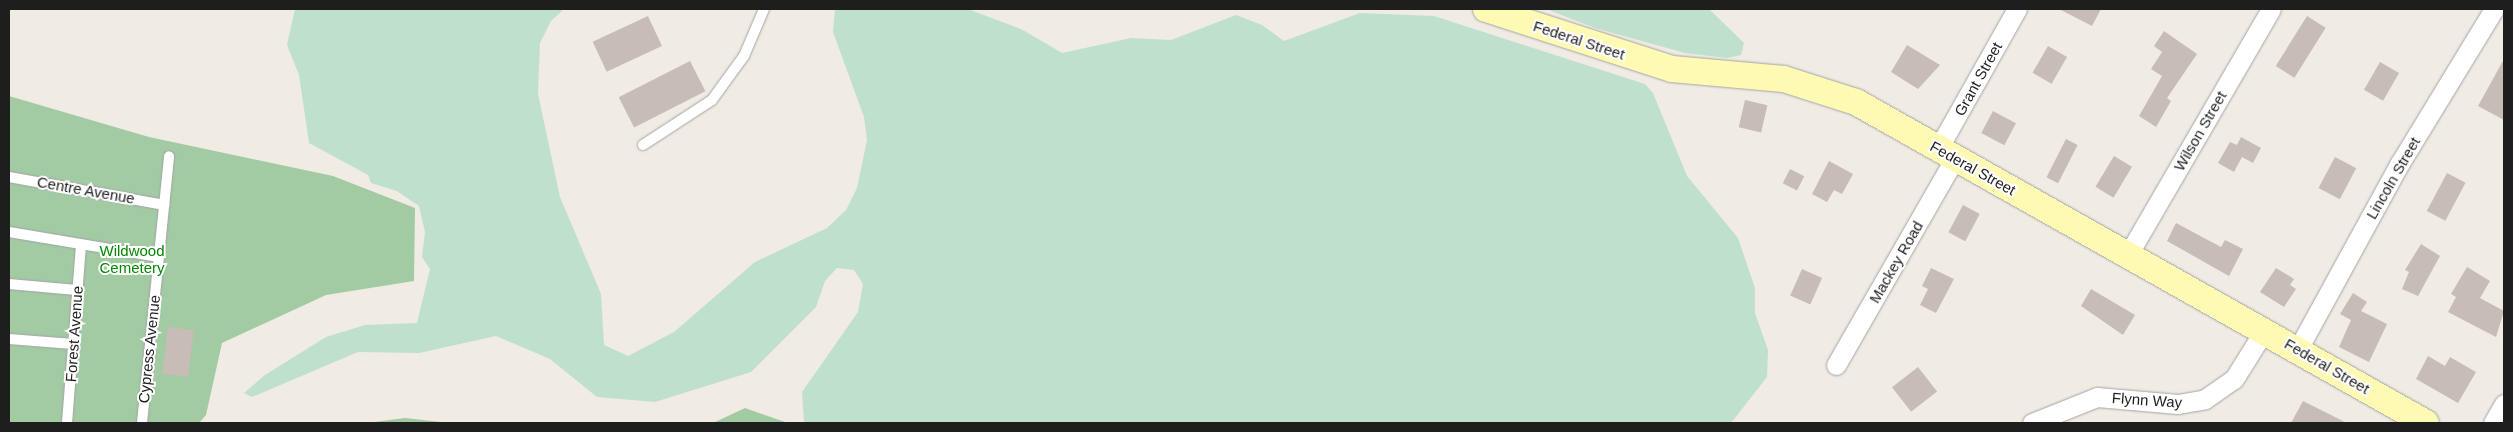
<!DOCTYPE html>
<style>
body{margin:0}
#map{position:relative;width:2513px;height:432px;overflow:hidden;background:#f0ebe3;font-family:Helvetica,sans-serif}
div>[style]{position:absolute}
.wetland>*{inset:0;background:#bfe0cd}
.cemetery>*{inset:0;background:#a2cba4}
.building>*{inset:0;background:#c8bcb6;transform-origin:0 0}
.roads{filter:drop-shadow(0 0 1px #a5a5a5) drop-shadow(0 0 1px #a5a5a5)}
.lane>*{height:10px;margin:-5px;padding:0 5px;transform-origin:5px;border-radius:5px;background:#fff}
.street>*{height:19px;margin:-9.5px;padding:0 9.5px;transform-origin:9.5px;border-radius:9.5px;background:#fff}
.secondary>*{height:26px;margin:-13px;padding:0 13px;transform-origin:13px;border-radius:13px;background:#fffab3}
span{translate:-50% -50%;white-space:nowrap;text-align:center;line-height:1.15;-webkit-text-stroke:4px #fff;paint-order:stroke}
.street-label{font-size:15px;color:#1e1e1e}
.park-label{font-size:15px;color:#058702}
.frame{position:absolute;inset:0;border:10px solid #1e1e1e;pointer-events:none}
</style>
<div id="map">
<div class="wetland">
<i style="clip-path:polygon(295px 9px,564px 9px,551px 21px,540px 43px,538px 94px,560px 197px,601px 294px,604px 345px,628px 356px,674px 332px,755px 262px,827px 228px,846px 210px,857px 188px,867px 140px,864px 117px,833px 32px,835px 9px,968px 9px,1023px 30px,1062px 53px,1131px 38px,1171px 40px,1236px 15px,1262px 25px,1284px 41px,1360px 13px,1434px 16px,1645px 84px,1653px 93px,1687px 176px,1738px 238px,1755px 288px,1755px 313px,1768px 350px,1767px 377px,1731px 423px,804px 423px,802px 392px,858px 312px,863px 284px,854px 270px,837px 268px,825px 281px,816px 307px,751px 372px,655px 402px,597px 397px,550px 359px,496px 336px,419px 353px,358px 352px,252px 397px,244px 393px,265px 375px,326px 337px,365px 325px,417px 323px,430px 269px,422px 257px,425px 232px,419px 206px,397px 191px,371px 183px,368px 175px,309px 143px,299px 75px,287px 45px)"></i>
<i style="clip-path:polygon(1546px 9px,1709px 9px,1744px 43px,1741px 55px,1727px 58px,1685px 53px,1595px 28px)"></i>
</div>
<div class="cemetery">
<i style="clip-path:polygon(9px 96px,149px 137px,333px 176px,415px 208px,414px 281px,326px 295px,222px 343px,206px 415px,199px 423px,9px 423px)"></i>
<i style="clip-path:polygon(745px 408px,788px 423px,713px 423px)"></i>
<i style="clip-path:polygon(405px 418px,450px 423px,366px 423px)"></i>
</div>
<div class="building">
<i style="clip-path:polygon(2059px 9px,2101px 9px,2092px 26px)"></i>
<i style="left:648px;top:16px;width:33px;height:61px;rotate:65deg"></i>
<i style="left:2307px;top:16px;width:22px;height:59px;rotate:32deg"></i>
<i style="clip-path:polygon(2164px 31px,2197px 54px,2167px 98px,2171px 101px,2156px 127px,2139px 116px,2162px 76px,2151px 69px,2162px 52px,2154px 46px)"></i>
<i style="clip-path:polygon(1907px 45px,1940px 65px,1918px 89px,1891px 72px)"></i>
<i style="left:2048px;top:46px;width:22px;height:31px;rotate:30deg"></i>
<i style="clip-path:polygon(2504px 59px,2504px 120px,2478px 106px)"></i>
<i style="left:690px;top:61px;width:34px;height:80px;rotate:63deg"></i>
<i style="left:2380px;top:62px;width:22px;height:32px;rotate:30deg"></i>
<i style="left:1745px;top:100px;width:23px;height:28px;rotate:13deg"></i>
<i style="left:1993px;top:111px;width:26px;height:25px;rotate:28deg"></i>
<i style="clip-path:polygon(2241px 137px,2261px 148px,2253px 163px,2242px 157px,2234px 172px,2218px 163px,2230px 142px,2237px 145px)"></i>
<i style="left:2066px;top:139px;width:13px;height:43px;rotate:27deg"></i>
<i style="left:2114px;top:156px;width:21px;height:36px;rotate:31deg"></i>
<i style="left:2335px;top:157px;width:24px;height:35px;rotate:28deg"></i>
<i style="clip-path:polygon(1829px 161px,1853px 174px,1842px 194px,1834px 190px,1827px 202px,1812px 194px)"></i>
<i style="left:1790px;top:169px;width:16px;height:16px;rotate:27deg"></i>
<i style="left:2447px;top:173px;width:21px;height:43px;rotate:28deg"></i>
<i style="left:1963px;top:205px;width:19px;height:31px;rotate:28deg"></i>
<i style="clip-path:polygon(2176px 223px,2221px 247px,2225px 240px,2243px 249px,2229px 276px,2167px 241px)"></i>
<i style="clip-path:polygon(2421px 244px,2440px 256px,2418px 296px,2402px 289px,2409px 272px,2405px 270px)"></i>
<i style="clip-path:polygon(2467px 267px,2490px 281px,2480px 298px,2504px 311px,2496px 337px,2448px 312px,2456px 297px,2451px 294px)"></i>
<i style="clip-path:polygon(1931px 268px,1954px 279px,1936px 313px,1920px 305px,1928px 289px,1922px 286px)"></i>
<i style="clip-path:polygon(2276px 268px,2294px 279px,2290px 285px,2296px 289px,2284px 307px,2260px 292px)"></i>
<i style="left:1802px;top:269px;width:22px;height:29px;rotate:24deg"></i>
<i style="clip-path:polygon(2091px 289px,2135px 315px,2123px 335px,2081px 306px)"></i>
<i style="clip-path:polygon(2353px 293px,2367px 302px,2361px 311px,2387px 324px,2369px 362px,2339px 347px,2351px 320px,2340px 314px)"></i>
<i style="left:168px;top:327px;width:26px;height:47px;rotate:7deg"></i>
<i style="clip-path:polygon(2428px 356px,2445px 366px,2450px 357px,2476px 372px,2458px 403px,2416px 379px)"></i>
<i style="left:1918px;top:367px;width:31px;height:33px;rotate:52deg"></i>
<i style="clip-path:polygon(2303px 401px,2347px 423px,2291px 423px)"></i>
</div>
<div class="roads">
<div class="lane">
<i style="left:643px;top:145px;width:82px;rotate:-33.1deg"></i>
<i style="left:712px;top:100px;width:54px;rotate:-54deg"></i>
<i style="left:744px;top:56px;width:51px;rotate:-66.9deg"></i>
<i style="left:9px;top:177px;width:158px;rotate:10.2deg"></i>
<i style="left:9px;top:232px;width:152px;rotate:9.5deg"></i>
<i style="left:9px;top:284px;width:68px;rotate:5deg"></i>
<i style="left:9px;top:339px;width:64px;rotate:4.5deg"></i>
<i style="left:67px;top:423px;width:179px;rotate:-85.5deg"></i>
<i style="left:142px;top:423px;width:268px;rotate:-84.2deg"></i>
</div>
<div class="street">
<i style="left:1938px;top:149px;width:161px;rotate:-60.6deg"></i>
<i style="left:2129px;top:253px;width:282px;rotate:-59.8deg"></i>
<i style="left:2298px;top:349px;width:212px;rotate:-61.3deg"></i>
<i style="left:2400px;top:163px;width:180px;rotate:-58.6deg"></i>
<i style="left:1836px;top:365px;width:239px;rotate:-60.1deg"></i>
<i style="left:2032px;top:423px;width:70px;rotate:-21.8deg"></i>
<i style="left:2097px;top:397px;width:81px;rotate:4.9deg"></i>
<i style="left:2178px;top:404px;width:27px;rotate:-10deg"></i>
<i style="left:2205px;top:399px;width:35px;rotate:-35deg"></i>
<i style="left:2234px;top:379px;width:57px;rotate:-58deg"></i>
<i style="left:2493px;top:423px;width:22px;rotate:-60deg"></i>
</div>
<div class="secondary">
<i style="left:1486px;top:9px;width:195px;rotate:17.9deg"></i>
<i style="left:1672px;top:69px;width:112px;rotate:5.1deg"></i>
<i style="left:1784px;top:79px;width:76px;rotate:17.7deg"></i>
<i style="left:1856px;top:102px;width:654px;rotate:29.39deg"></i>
</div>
</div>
<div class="street-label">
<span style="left:1579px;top:40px;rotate:18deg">Federal Street</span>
<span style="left:1978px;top:79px;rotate:-61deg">Grant Street</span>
<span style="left:2200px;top:131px;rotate:-60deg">Wilson Street</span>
<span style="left:1973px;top:168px;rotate:29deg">Federal Street</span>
<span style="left:2393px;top:178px;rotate:-60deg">Lincoln Street</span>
<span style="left:86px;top:190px;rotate:10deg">Centre Avenue</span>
<span style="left:1896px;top:262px;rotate:-60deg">Mackey Road</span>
<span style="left:74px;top:334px;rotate:-86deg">Forest Avenue</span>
<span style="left:149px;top:349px;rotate:-84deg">Cypress Avenue</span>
<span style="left:2327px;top:366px;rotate:30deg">Federal Street</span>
<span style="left:2147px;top:400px;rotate:4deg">Flynn Way</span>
</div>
<div class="park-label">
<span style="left:132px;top:259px">Wildwood<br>Cemetery</span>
</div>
<div class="frame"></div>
</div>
